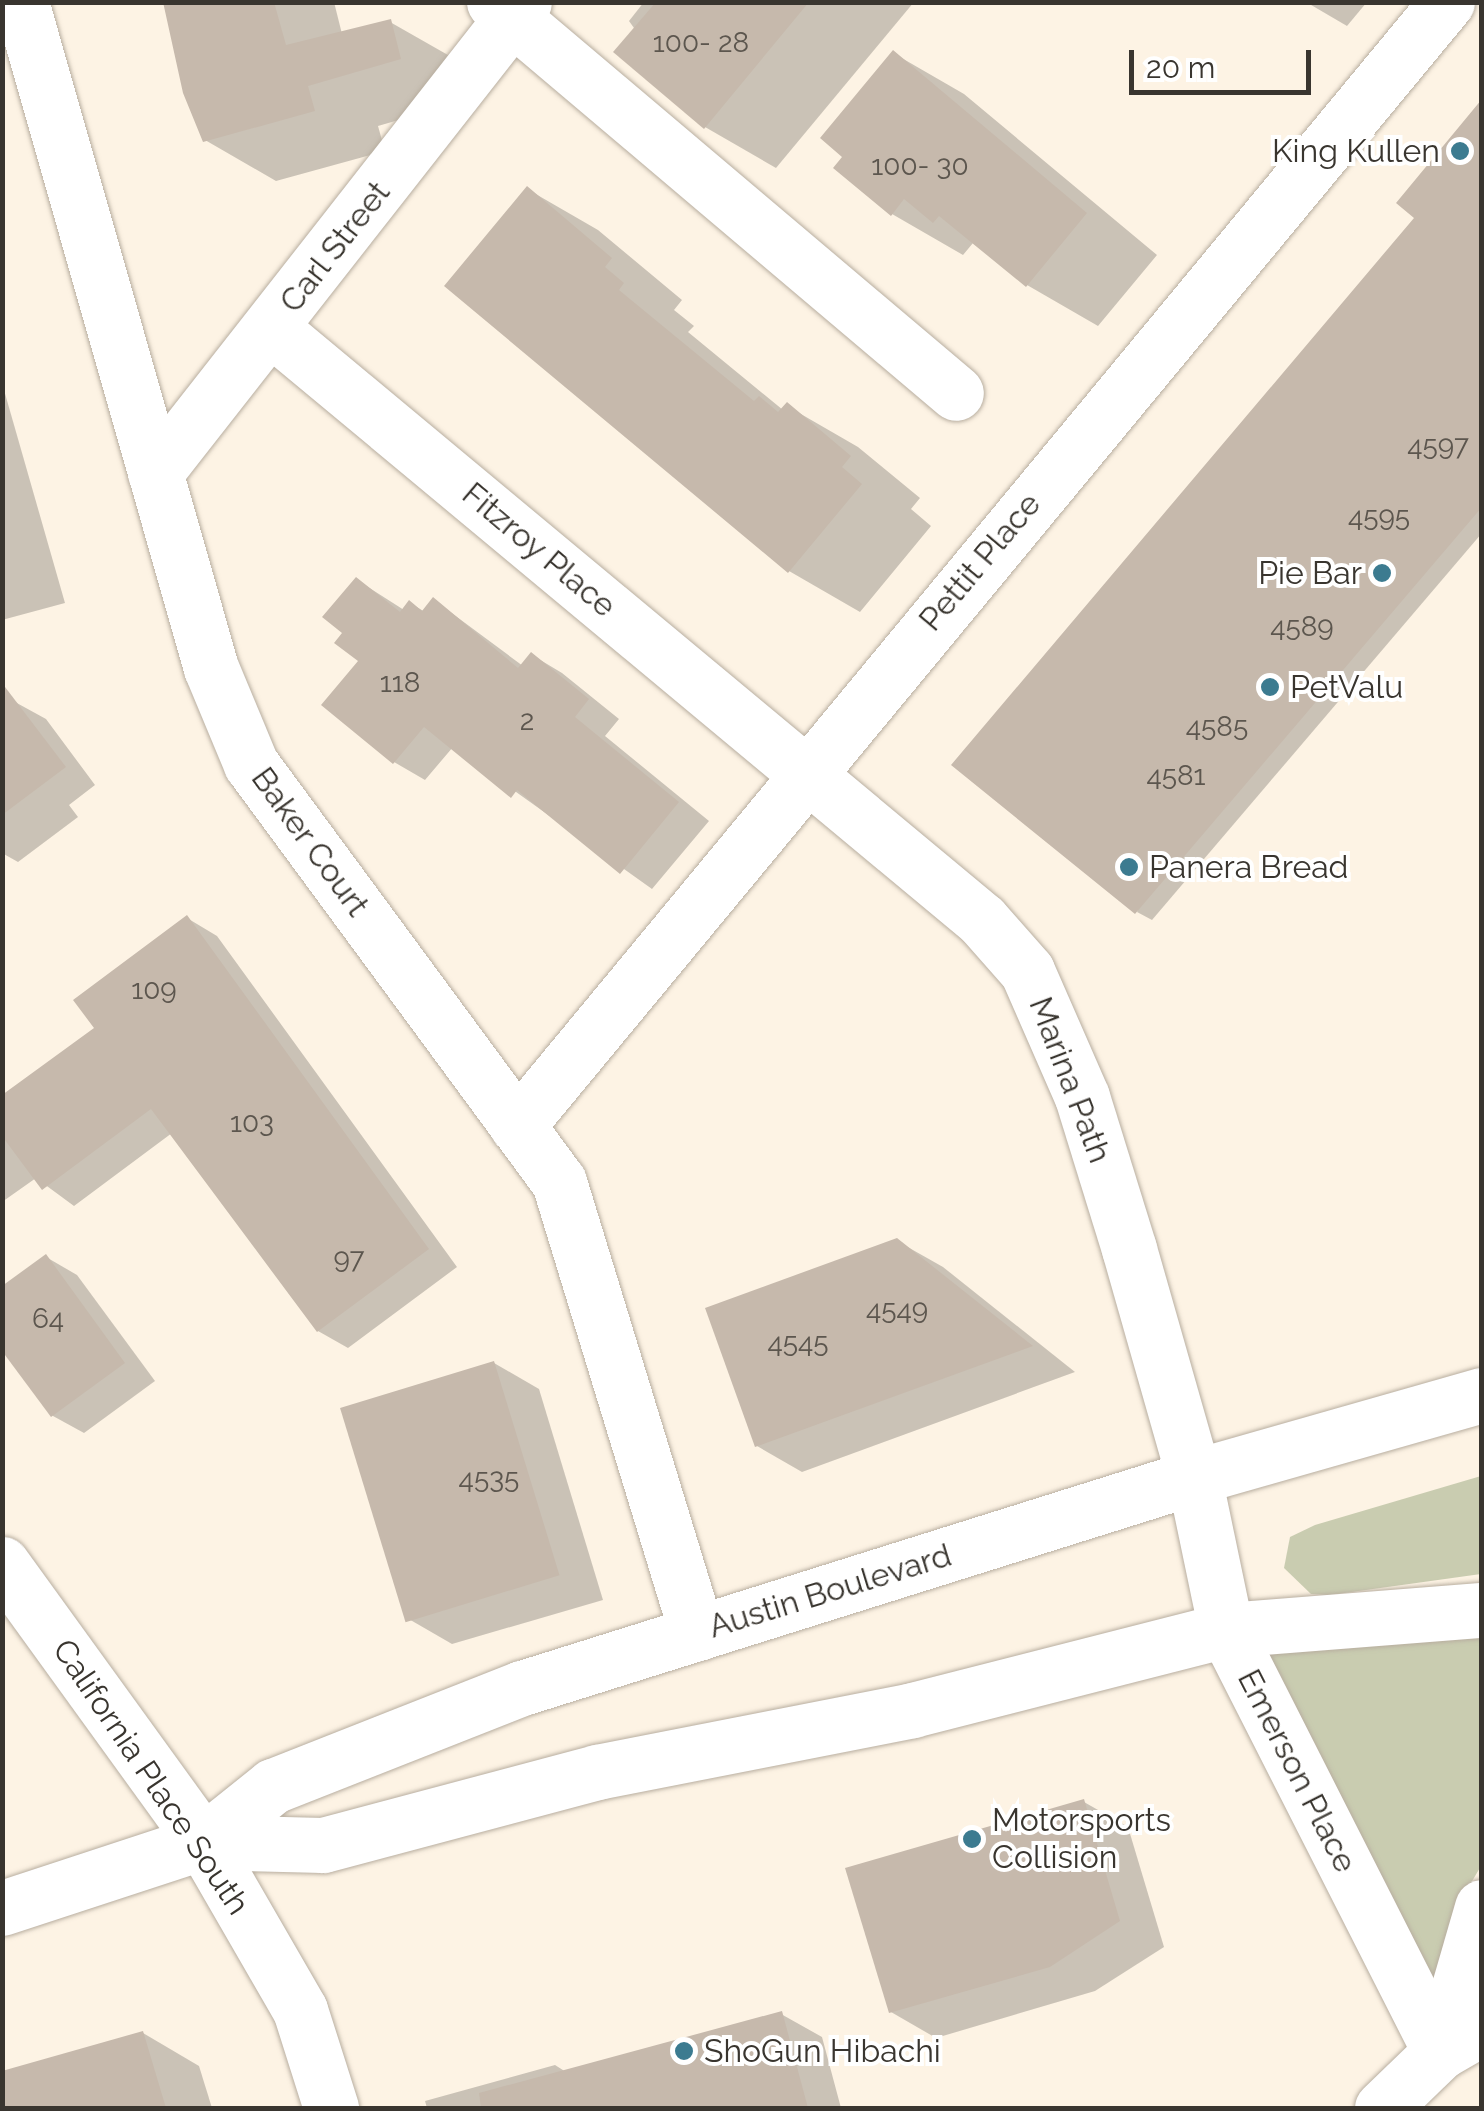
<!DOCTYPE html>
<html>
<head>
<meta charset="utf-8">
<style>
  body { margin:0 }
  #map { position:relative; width:1484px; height:2111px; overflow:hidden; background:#fdf3e4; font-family:Raleway,sans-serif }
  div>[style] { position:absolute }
  .green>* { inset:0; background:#c9ccb0 }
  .shadow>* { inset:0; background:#0003 }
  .building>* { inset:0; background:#c6b9ac; transform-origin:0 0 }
  .roads { filter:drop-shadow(0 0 2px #b8aea0) drop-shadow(0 0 2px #b8aea0) }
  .minor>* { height:55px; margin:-27.5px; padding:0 27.5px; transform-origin:27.5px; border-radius:27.5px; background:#fff }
  .secondary>* { height:55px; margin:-27.5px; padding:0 27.5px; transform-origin:27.5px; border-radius:27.5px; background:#fff }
  .primary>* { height:55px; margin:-27.5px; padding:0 27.5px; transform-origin:27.5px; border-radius:27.5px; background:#fff }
  .dots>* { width:28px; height:28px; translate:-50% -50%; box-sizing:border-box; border:5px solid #fff; border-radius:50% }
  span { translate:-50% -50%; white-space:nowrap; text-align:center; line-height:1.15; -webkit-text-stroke:8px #fff; paint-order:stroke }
  .number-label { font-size:28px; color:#5c564e }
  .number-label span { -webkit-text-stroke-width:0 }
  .poi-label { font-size:32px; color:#39352f }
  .right { translate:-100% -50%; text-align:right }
  .left { translate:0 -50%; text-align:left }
  .street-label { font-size:32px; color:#39352f }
  .frame { position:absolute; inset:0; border:5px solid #39352f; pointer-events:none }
  .scale { position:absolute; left:1129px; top:50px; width:182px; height:45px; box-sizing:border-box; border:5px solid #39352f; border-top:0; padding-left:12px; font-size:30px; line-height:35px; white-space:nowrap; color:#39352f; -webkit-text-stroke:8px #fff; paint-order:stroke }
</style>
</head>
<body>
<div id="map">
  <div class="green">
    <i style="clip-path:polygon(1481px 1476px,1481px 1574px,1330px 1595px,1311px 1594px,1284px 1568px,1290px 1537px,1315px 1525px)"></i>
    <i style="clip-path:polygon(1481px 1627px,1481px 1866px,1468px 1888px,1435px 2006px,1253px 1640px)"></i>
  </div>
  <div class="shadow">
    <i style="clip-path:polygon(166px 2px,334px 2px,342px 34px,390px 22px,462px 63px,471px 99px,378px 126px,385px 151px,276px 181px,205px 140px,186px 92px)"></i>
    <i style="clip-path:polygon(644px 2px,914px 2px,776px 168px,705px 127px,629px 21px)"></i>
    <i style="clip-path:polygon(1306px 2px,1367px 2px,1347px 26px)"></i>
    <i style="clip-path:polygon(893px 53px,964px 94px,1157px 255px,1098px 326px,1027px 285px,973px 243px,963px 255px,892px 214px,846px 157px)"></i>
    <i style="clip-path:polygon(1482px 103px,1482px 533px,1152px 920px,1137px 912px,1418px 217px)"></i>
    <i style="clip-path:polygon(527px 189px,598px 230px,682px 300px,674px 310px,694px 326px,688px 332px,783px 410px,787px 406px,858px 447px,920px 498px,911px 509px,931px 526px,860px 612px,789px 571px)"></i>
    <i style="clip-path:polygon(2px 383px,65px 603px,2px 620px)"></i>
    <i style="clip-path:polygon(357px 580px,404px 610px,410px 603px,425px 612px,434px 600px,523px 666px,532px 655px,562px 673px,619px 719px,605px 736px,709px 821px,652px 889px,453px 747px,425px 780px,394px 762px,362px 661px,345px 633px)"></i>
    <i style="clip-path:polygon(15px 702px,46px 719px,95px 785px,69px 805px,78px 817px,18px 862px,2px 853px,2px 711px)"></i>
    <i style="clip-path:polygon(187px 918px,217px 936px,457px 1267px,348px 1348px,318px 1331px,172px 1133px,74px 1206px,36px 1178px,2px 1202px,2px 1098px,98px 1029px)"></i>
    <i style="clip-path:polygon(897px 1241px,943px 1267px,1075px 1372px,802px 1472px,757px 1446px)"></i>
    <i style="clip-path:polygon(46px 1257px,77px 1275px,155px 1381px,84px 1433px,53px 1416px,2px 1347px)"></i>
    <i style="clip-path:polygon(494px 1363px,539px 1389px,603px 1600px,452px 1644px,407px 1618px)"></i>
    <i style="clip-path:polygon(1084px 1802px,1128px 1827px,1164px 1947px,1095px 1991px,936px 2038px,891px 2012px)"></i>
    <i style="clip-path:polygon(781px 2014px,822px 2037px,841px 2108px,427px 2108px,425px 2101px,555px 2065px,566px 2072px)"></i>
    <i style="clip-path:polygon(143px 2033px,199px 2066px,212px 2108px,7px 2108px,2px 2093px)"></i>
  </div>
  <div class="building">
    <i style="clip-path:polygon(163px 2px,274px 2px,286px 45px,391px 19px,401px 59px,308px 86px,315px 111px,203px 142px,183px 93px)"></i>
    <i style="clip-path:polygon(656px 2px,809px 2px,704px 129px,613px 52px)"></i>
    <i style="clip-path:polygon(893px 50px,1087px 213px,1026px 287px,939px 216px,933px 223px,904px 199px,891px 216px,833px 168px,842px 157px,820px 138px)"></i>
    <i style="clip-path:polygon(1482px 99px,1482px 507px,1135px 914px,951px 765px,1414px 218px,1396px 203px)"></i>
    <i style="clip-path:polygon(527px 186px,612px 258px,605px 267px,624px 283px,619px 290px,754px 401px,759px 396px,778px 412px,787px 402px,851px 456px,842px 467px,862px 484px,788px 573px,444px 286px)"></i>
    <i style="clip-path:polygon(356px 577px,400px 612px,409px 600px,422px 611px,433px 597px,518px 668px,531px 652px,589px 699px,575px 717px,679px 802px,620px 874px,517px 790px,511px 798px,424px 727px,393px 764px,321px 705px,358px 661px,334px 643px,342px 633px,322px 617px)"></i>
    <i style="clip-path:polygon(2px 683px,66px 767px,2px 815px)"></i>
    <i style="clip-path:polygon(187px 915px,429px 1249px,317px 1332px,151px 1109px,42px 1190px,2px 1136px,2px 1095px,94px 1028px,73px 1000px)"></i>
    <i style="clip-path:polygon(897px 1238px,1033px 1346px,755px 1447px,705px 1308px)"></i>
    <i style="clip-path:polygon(46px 1254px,125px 1363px,51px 1417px,2px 1351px,2px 1286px)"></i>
    <i style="left:494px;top:1361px;width:224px;height:161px;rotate:73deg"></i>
    <i style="clip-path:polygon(1084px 1799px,1120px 1921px,1050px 1967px,889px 2013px,845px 1868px)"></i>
    <i style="clip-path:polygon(782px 2011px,808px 2108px,481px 2108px,479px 2093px)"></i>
    <i style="clip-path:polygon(143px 2031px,166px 2108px,2px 2108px,2px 2071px)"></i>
  </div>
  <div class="roads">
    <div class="minor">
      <i style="left:21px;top:2px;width:693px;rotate:74.08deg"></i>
      <i style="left:211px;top:668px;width:104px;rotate:67.4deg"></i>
      <i style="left:251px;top:764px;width:519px;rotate:53.62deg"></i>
      <i style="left:559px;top:1182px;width:472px;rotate:73deg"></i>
      <i style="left:494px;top:2px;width:605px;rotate:40.24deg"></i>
      <i style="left:272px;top:329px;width:924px;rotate:39.77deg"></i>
      <i style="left:982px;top:920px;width:68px;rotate:48.6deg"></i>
      <i style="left:1027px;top:971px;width:137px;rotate:66.4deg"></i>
      <i style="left:1082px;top:1097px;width:159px;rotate:72.8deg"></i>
      <i style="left:1129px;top:1249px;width:237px;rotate:74.1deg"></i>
      <i style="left:1194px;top:1477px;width:156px;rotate:78.2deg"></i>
      <i style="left:1226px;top:1630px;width:473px;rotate:63.1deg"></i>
      <i style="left:155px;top:473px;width:598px;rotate:-51.92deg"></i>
      <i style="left:517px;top:1126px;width:1459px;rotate:-50.4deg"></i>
      <i style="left:2px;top:1564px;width:343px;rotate:54.1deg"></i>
      <i style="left:203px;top:1842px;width:194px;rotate:60deg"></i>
      <i style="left:300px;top:2010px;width:103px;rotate:72.4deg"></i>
    </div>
    <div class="secondary">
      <i style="left:1440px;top:2052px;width:151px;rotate:-73.8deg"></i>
      <i style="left:1382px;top:2108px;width:81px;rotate:-44deg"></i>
      <i style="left:1440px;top:2052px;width:34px;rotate:-30deg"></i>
    </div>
    <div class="primary">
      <i style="left:203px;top:1842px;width:90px;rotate:-38.7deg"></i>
      <i style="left:273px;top:1786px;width:268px;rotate:-21.5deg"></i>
      <i style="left:522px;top:1688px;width:704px;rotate:-17.43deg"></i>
      <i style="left:1194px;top:1477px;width:299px;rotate:-15.9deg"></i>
      <i style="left:2px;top:1908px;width:212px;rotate:-18.2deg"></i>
      <i style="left:203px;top:1842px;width:120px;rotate:1.4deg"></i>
      <i style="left:323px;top:1845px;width:284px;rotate:-14.9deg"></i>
      <i style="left:597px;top:1772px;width:321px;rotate:-11.1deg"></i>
      <i style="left:912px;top:1710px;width:324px;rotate:-14.3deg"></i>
      <i style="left:1226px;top:1630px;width:257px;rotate:-4.5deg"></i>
    </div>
  </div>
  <div class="dots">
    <i style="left:1460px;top:151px;background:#3c7b90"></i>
    <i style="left:1382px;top:573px;background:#3c7b90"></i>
    <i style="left:1270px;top:687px;background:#3c7b90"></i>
    <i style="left:1129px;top:867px;background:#3c7b90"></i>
    <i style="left:972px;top:1839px;background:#3c7b90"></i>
    <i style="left:684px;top:2051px;background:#3c7b90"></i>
  </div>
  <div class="number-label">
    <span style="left:701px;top:43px">100- 28</span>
    <span style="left:920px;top:166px">100- 30</span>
    <span style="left:1438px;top:446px">4597</span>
    <span style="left:1379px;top:517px">4595</span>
    <span style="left:1302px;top:627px">4589</span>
    <span style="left:400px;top:683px">118</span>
    <span style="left:527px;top:721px">2</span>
    <span style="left:1217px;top:727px">4585</span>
    <span style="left:1176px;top:776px">4581</span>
    <span style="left:154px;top:990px">109</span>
    <span style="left:252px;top:1123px">103</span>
    <span style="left:349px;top:1259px">97</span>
    <span style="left:897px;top:1310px">4549</span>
    <span style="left:48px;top:1319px">64</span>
    <span style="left:798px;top:1343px">4545</span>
    <span style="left:489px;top:1479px">4535</span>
  </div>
  <div class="poi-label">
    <span class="right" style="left:1440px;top:151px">King Kullen</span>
    <span class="right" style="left:1362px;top:573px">Pie Bar</span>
    <span class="left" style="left:1290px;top:687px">PetValu</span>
    <span class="left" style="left:1149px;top:867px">Panera Bread</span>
    <span class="left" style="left:992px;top:1839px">Motorsports<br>Collision</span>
    <span class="left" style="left:704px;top:2051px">ShoGun Hibachi</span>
  </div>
  <div class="street-label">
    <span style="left:335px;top:247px;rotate:-52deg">Carl Street</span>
    <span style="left:539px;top:550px;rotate:40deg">Fitzroy Place</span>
    <span style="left:980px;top:562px;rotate:-50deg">Pettit Place</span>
    <span style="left:310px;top:842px;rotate:54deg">Baker Court</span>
    <span style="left:1070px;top:1080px;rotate:69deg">Marina Path</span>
    <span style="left:830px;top:1591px;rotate:-17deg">Austin Boulevard</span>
    <span style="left:1297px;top:1771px;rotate:63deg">Emerson Place</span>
    <span style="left:151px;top:1777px;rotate:56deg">California Place South</span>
  </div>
  <div class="frame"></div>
  <div class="scale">20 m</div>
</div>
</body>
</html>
